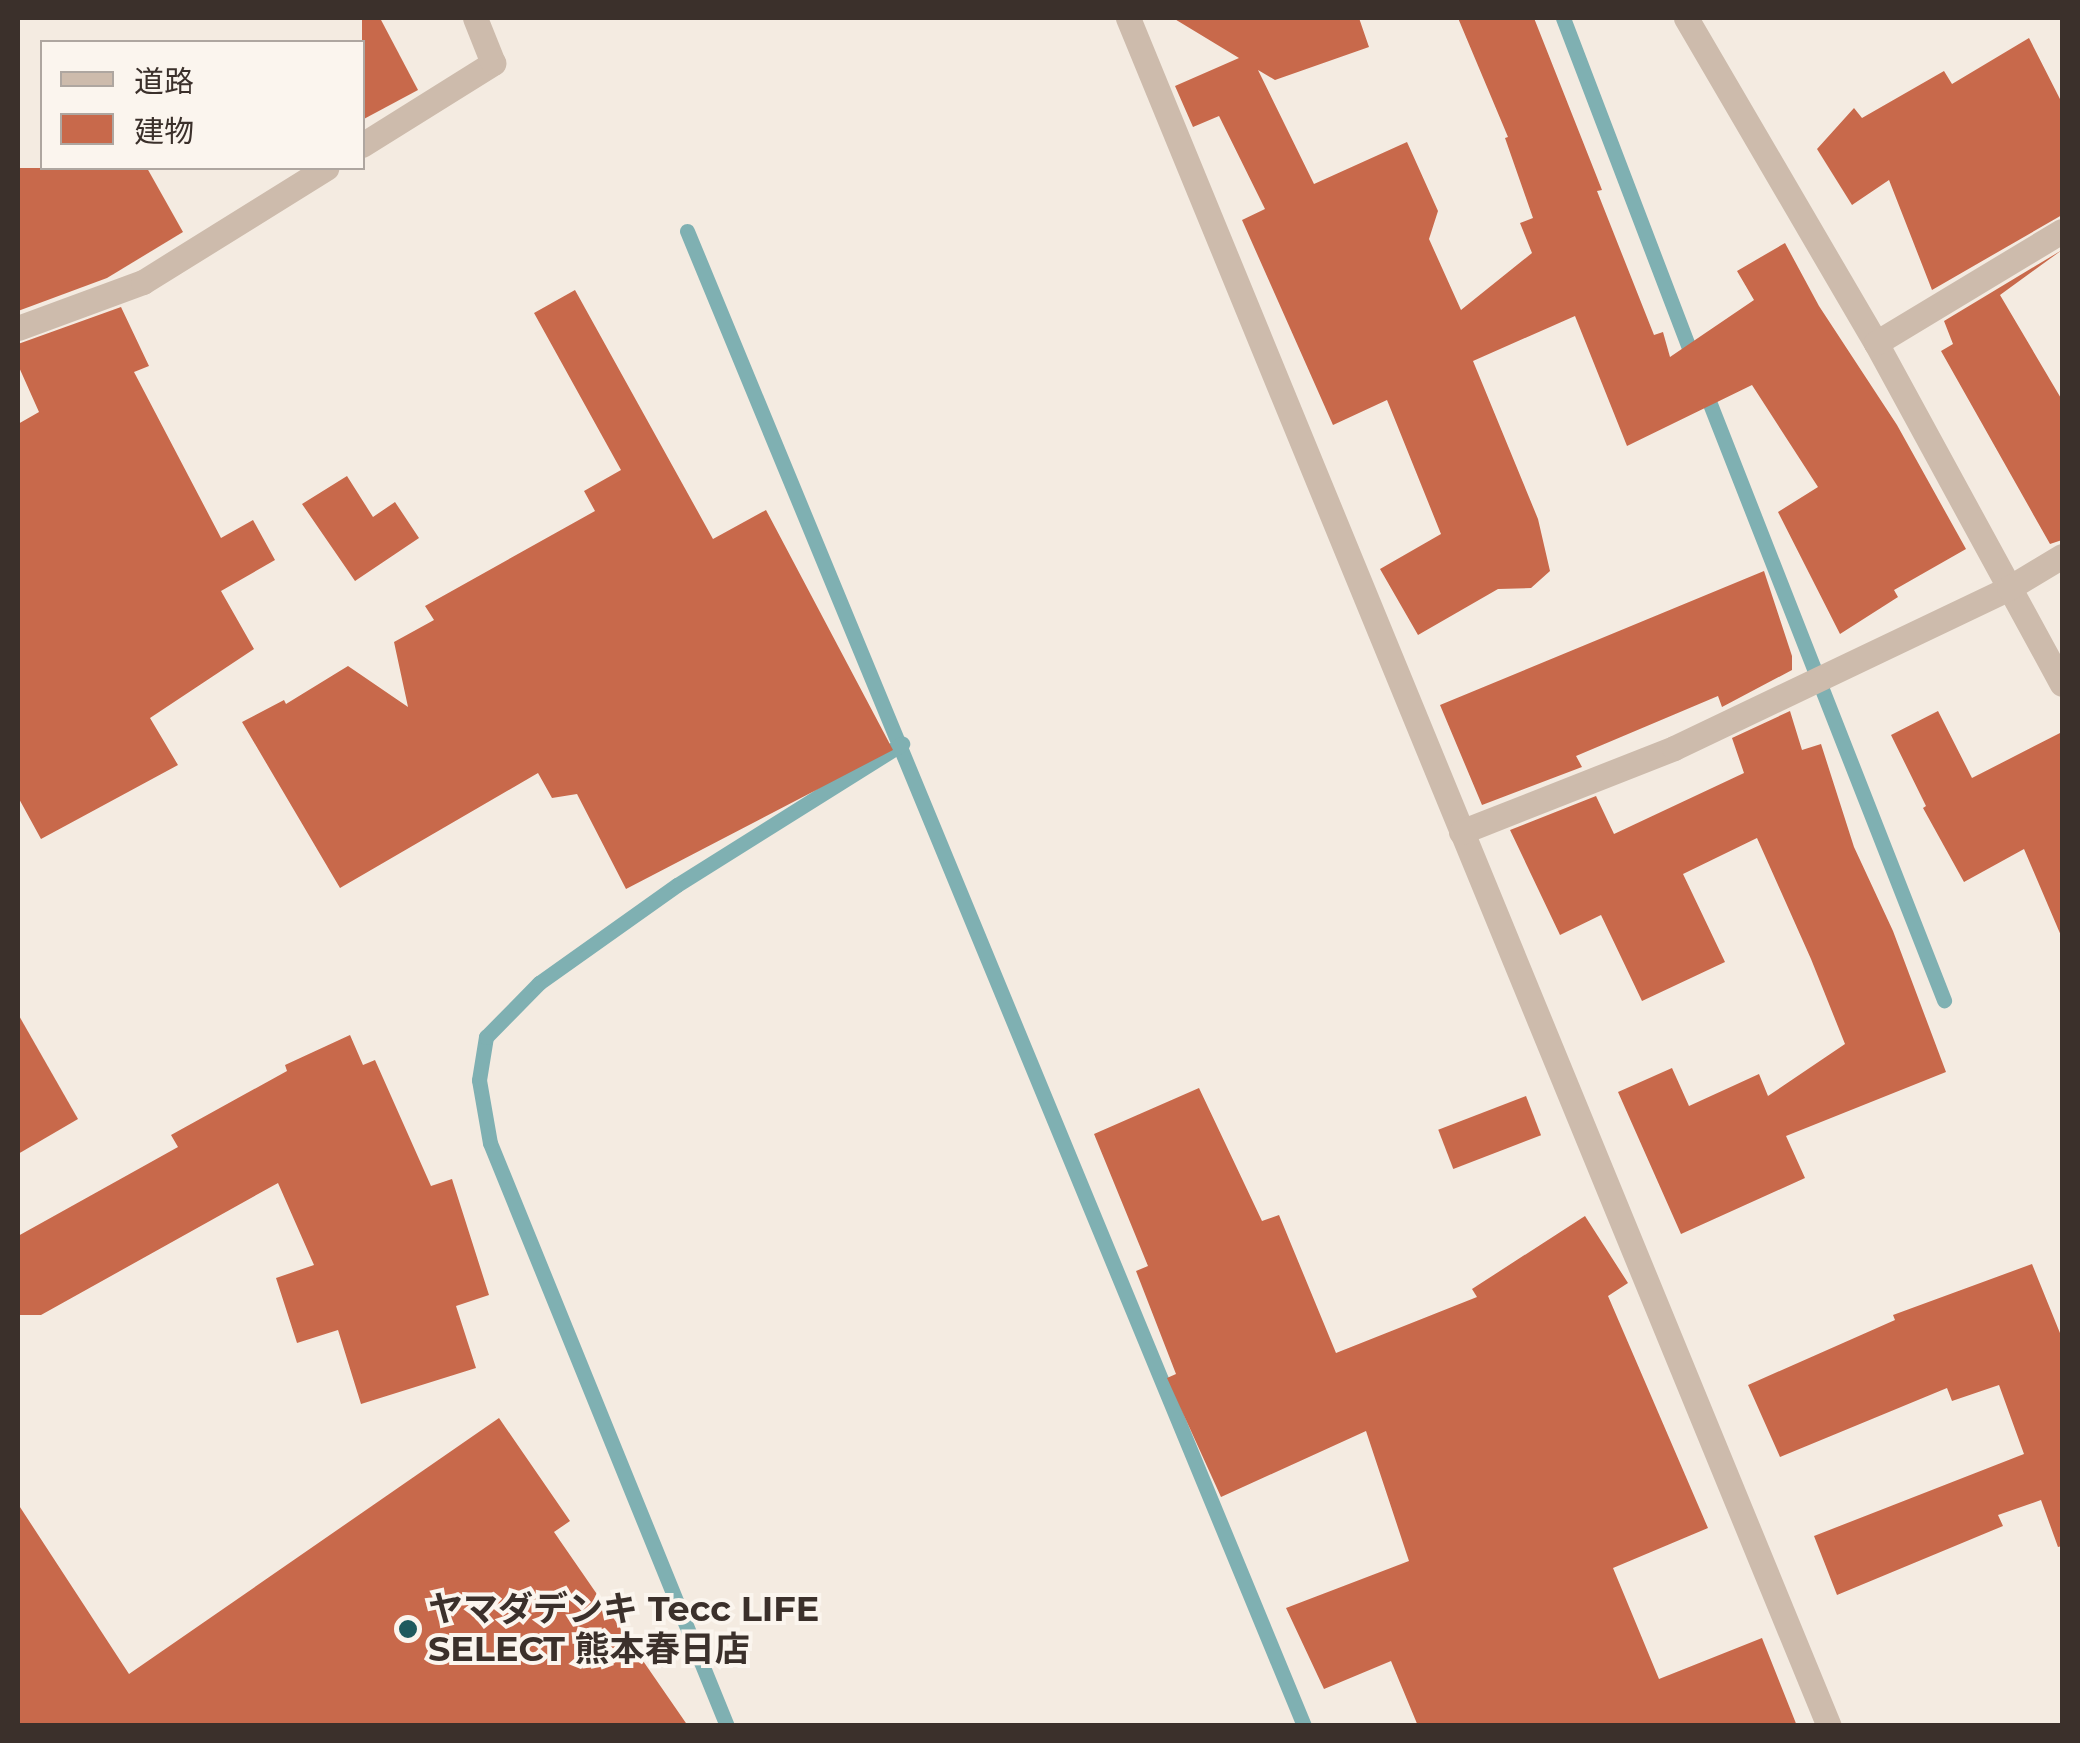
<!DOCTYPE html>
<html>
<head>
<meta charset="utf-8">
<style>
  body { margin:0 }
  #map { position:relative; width:2080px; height:1743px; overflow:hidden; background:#f4ebe1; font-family:Montserrat,"Noto Sans JP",sans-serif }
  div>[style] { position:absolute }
  .stream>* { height:15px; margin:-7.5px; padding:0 7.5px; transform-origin:7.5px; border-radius:7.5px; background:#7fb0b2 }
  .building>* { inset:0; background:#c8694b; transform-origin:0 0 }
  .minor>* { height:25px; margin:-12.5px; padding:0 12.5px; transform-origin:12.5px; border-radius:12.5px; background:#cdbbac }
  .dots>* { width:28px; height:28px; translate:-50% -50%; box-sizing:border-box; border:5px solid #fbf5ee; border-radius:50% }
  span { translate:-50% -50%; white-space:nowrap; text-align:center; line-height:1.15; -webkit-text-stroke:8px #fbf5ee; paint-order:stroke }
  .poi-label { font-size:35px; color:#3b302b; font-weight:700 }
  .left { translate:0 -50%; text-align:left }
  .frame { position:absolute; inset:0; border:20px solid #3b302b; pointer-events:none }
  .legend { position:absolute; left:40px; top:40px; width:325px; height:130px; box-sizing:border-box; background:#fbf5ee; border:2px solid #aea6a0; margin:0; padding:12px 18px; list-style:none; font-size:30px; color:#3b302b }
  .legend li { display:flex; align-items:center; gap:20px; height:50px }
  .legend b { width:50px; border:2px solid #aea6a0 }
</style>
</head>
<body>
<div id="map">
  <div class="stream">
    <i style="left:1563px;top:18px;width:370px;rotate:69.1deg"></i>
    <i style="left:687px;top:231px;width:1617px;rotate:67.57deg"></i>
    <i style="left:1703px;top:386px;width:660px;rotate:68.57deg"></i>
    <i style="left:727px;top:1726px;width:629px;rotate:-112.12deg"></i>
    <i style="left:490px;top:1143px;width:64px;rotate:-99.9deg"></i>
    <i style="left:479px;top:1080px;width:44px;rotate:-80.8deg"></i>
    <i style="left:486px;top:1037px;width:76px;rotate:-45.5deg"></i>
    <i style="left:539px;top:983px;width:169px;rotate:-35.4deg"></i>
    <i style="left:677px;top:885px;width:266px;rotate:-32.1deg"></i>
  </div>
  <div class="building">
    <i style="clip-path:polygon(362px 18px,380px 18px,418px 90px,362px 120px)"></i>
    <i style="clip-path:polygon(1173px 18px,1359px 18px,1369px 47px,1275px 80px,1258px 70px,1314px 184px,1407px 142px,1438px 211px,1429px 239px,1461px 310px,1532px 253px,1520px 223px,1533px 218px,1505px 138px,1508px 137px,1458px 18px,1534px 18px,1602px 190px,1597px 191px,1654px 335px,1663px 332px,1670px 357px,1754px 300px,1737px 271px,1785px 243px,1819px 306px,1897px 425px,1966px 549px,1894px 590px,1898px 597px,1840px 634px,1778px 512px,1818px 487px,1752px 385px,1627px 446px,1575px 316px,1473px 361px,1538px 519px,1550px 571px,1531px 588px,1498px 589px,1418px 635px,1380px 569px,1441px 534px,1387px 400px,1333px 425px,1242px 220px,1265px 209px,1219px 116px,1193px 127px,1175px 86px,1239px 58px)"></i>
    <i style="clip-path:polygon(2029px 38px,2062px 103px,2062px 215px,1932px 290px,1889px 180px,1852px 205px,1817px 149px,1854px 108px,1862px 118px,1944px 71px,1952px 84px)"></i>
    <i style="clip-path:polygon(18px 168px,147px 168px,183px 232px,107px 278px,18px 311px)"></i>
    <i style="clip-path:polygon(2062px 250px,2000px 295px,2062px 400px,2062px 540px,2050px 544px,1941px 351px,1953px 344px,1944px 321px)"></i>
    <i style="clip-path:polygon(575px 290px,713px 539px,766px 510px,893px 750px,626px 889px,577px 794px,552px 798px,538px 773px,340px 888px,242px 722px,284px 700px,286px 704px,348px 666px,408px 707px,394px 642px,434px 620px,425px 606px,595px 511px,584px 491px,621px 470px,534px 313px)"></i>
    <i style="clip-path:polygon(121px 307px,149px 366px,134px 372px,221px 538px,253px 520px,275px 560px,221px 591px,254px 649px,150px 718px,178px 765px,41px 839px,18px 797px,18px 424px,39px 412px,18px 365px,18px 344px)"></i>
    <i style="clip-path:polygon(347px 476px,373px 517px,395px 502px,419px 538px,355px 581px,302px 504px)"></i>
    <i style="clip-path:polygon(1764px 571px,1792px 656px,1792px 670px,1722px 707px,1718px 696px,1576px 756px,1582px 767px,1482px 805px,1440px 705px)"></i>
    <i style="clip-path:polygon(1790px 711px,1802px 750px,1821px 744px,1854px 847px,1893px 931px,1946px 1072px,1786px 1136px,1805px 1178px,1681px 1234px,1618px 1092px,1672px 1068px,1689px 1106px,1759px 1074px,1768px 1096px,1845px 1044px,1811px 959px,1757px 838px,1683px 874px,1725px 962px,1642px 1001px,1601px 915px,1560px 935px,1510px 830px,1596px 796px,1614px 834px,1744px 773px,1732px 738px)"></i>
    <i style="clip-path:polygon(1938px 711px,1972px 778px,2062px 732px,2062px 938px,2024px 849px,1964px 882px,1923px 808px,1926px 806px,1891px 735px)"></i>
    <i style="clip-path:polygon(18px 1014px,78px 1119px,18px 1154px)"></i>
    <i style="clip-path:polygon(350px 1035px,363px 1065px,375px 1060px,431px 1186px,452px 1179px,489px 1295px,456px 1306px,476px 1368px,361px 1404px,338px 1330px,297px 1343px,276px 1278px,314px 1265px,278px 1183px,41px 1315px,18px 1315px,18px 1236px,178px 1147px,171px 1135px,287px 1071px,285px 1065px)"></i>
    <i style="clip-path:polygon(1199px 1088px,1262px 1221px,1279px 1215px,1336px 1353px,1477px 1297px,1472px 1289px,1585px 1216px,1628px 1283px,1608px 1296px,1708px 1528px,1613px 1568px,1659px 1679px,1762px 1638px,1797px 1726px,1418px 1726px,1391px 1661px,1324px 1689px,1286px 1608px,1409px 1561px,1366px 1431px,1221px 1497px,1167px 1378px,1176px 1374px,1136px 1271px,1148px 1266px,1094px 1134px)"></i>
    <i style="left:1526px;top:1096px;width:42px;height:94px;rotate:69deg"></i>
    <i style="clip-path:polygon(2032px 1264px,2062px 1338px,2062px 1546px,2058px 1547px,2041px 1500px,1998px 1515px,2003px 1526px,1837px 1595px,1814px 1536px,2024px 1454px,1999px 1385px,1952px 1401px,1947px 1388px,1780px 1457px,1748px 1385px,1895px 1320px,1893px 1315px)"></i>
    <i style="clip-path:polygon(499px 1418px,570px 1521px,554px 1532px,688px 1726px,18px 1726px,18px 1504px,129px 1674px)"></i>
  </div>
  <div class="minor">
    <i style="left:1128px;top:18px;width:1846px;rotate:67.69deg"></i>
    <i style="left:1686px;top:18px;width:376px;rotate:59.7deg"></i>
    <i style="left:1876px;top:343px;width:388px;rotate:61.4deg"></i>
    <i style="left:362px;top:145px;width:155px;rotate:-32deg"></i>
    <i style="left:493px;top:63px;width:48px;rotate:-111.8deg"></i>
    <i style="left:18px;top:328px;width:133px;rotate:-20.2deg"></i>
    <i style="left:143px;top:282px;width:216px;rotate:-31.9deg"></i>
    <i style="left:1876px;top:343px;width:217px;rotate:-31.1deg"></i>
    <i style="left:1461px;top:832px;width:229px;rotate:-21.5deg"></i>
    <i style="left:1674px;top:748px;width:371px;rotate:-25.5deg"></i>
    <i style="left:2009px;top:588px;width:62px;rotate:-31.1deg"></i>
  </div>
  <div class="dots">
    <i style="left:408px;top:1629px;background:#1f5a5e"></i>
  </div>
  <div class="poi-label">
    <span class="left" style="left:428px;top:1629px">ヤマダデンキ Tecc LIFE<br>SELECT 熊本春日店</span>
  </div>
  <div class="frame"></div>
  <ul class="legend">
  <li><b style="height:12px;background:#cdbbac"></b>道路</li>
  <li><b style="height:28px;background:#c8694b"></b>建物</li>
  </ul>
</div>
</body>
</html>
